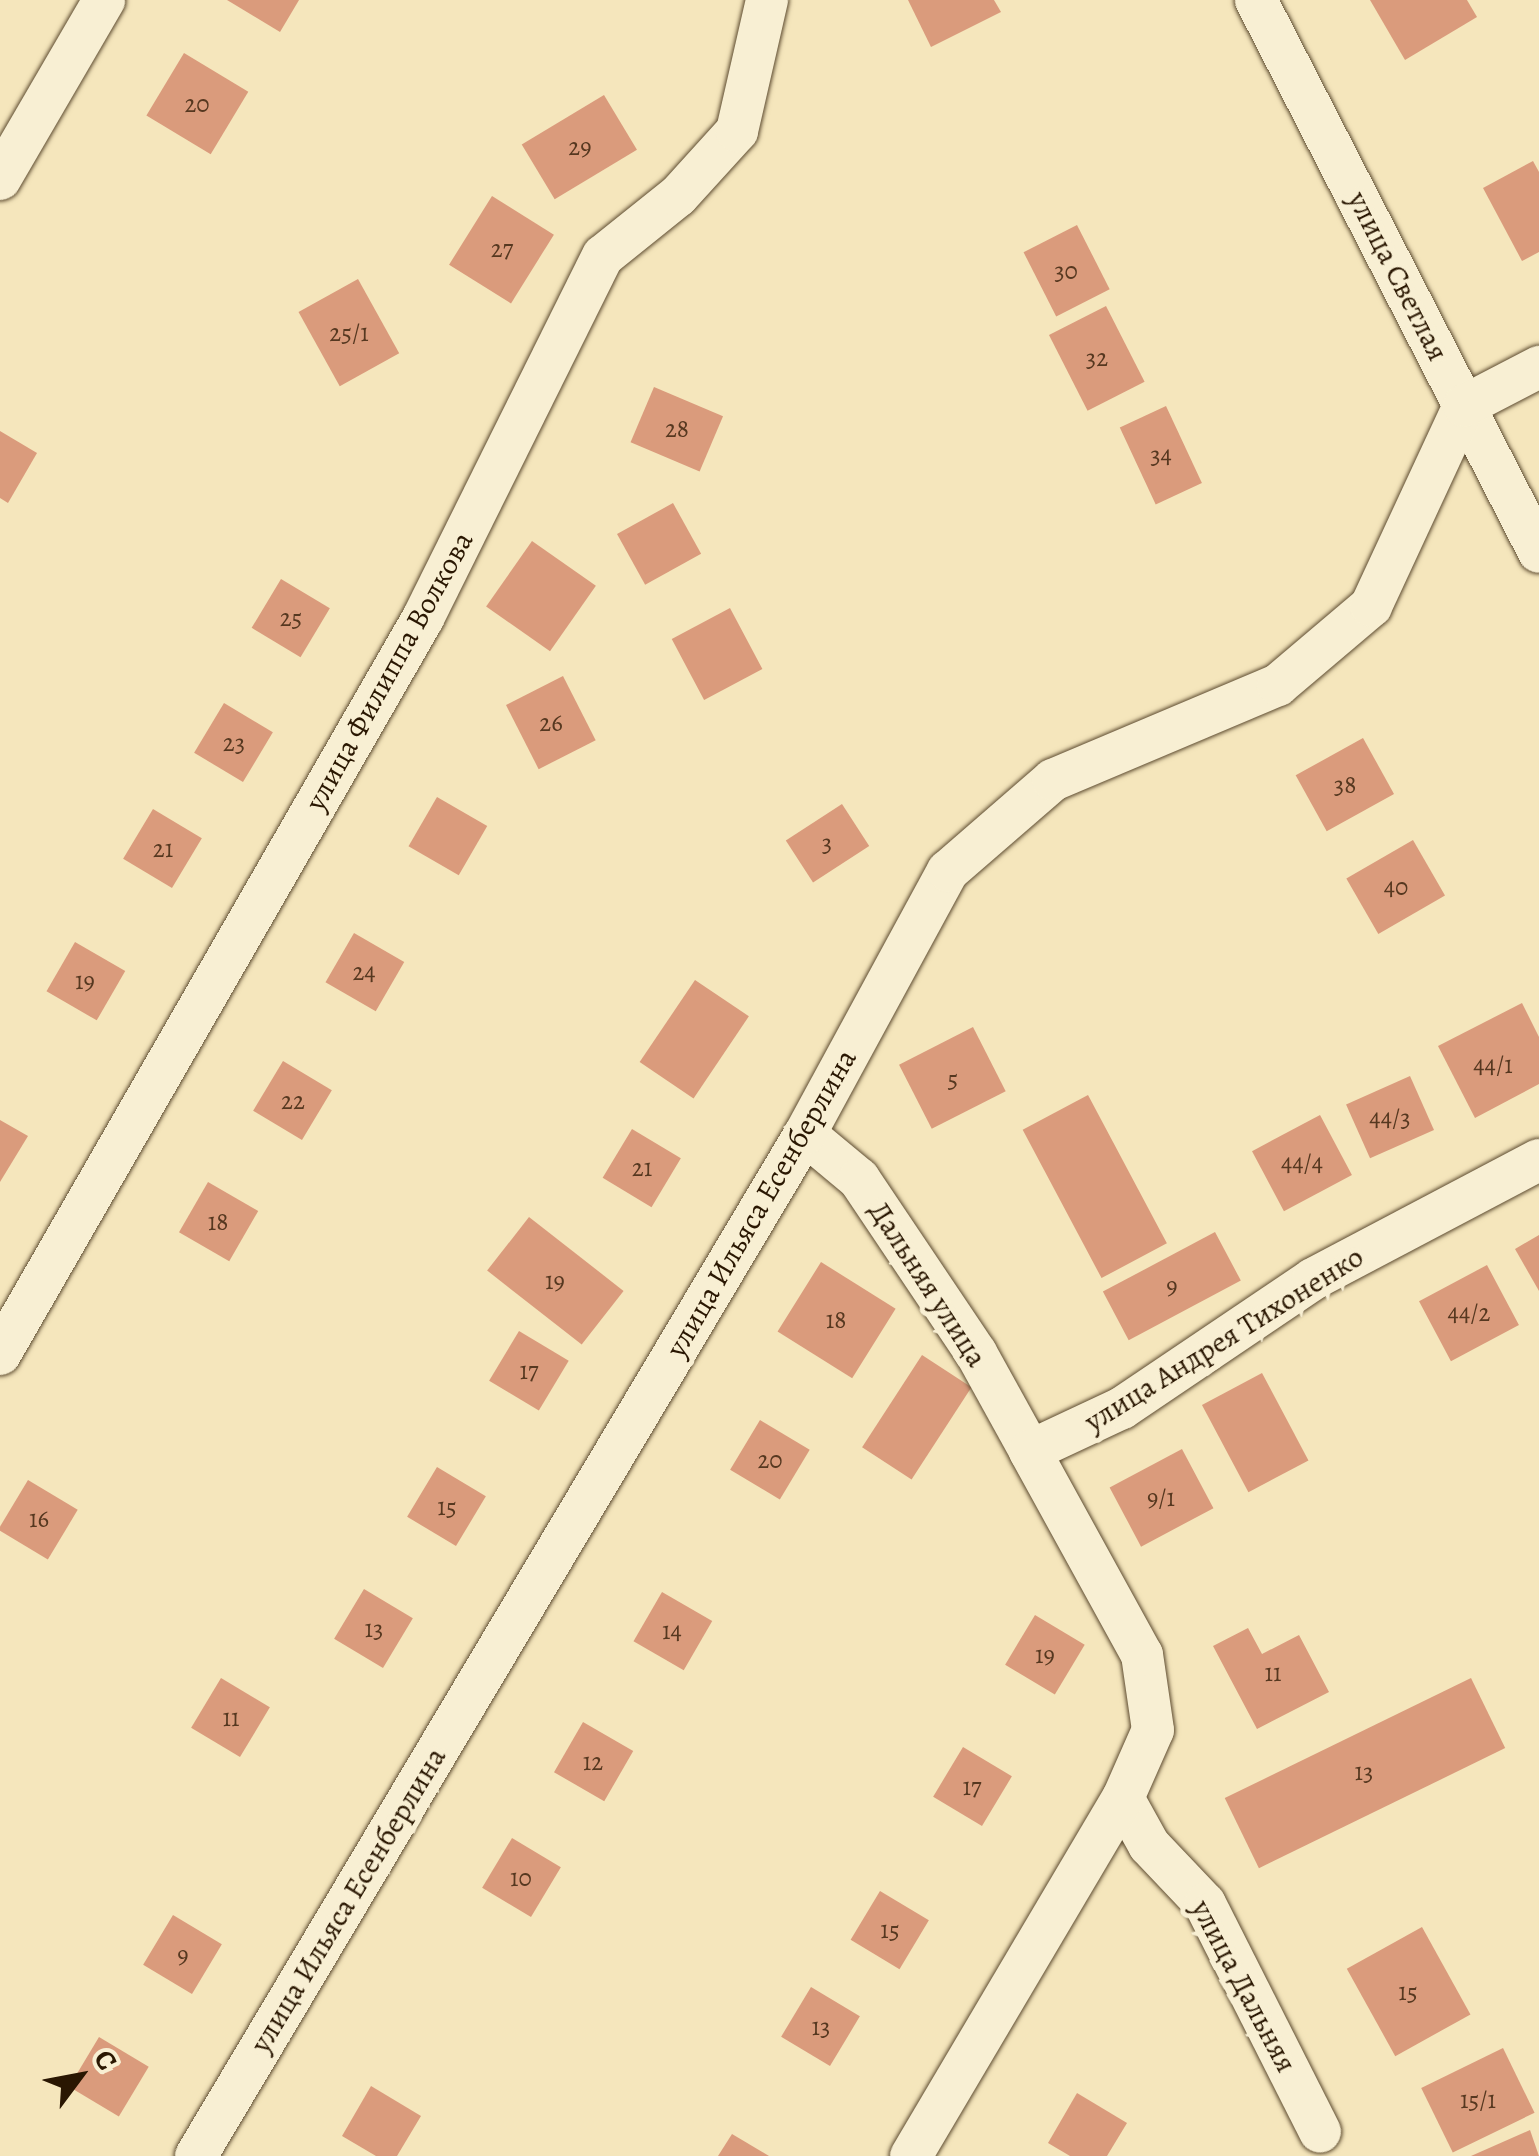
<!DOCTYPE html>
<html>
<head>
<meta charset="utf-8">
<style>
  body { margin:0 }
  #map { position:relative; width:1539px; height:2156px; overflow:hidden; background:#f5e6bc; font-family:Alegreya,serif }
  div>[style] { position:absolute }
  .building>* { inset:0; background:#da9b7c; transform-origin:0 0 }
  .roads { filter:drop-shadow(0 0 2px #5d4b30) drop-shadow(0 0 2px #5d4b30) }
  .minor>* { height:42px; margin:-21px; padding:0 21px; transform-origin:21px; border-radius:21px; background:#f8efd3 }
  span { translate:-50% -50%; white-space:nowrap; text-align:center; line-height:1.15; -webkit-text-stroke:10px #f8efd3; paint-order:stroke }
  .number-label { font-size:25px; color:#563820 }
  .number-label span { -webkit-text-stroke-width:0 }
  .street-label { font-size:30px; color:#2a1702 }
  .north { position:absolute; left:30px; top:2026px; width:100px; height:100px; -webkit-text-stroke:8px #f8efd3; paint-order:stroke; rotate:58deg; font-size:28px; font-weight:700; line-height:40px; text-align:center; color:#2a1702 }
  .north::after { content:''; display:block; margin:auto; width:35px; height:45px; background:#2a1702; clip-path:polygon(50% 0,100% 100%,50% 72%,0 100%) }
</style>
</head>
<body>
<div id="map">
  <div class="building">
    <i style="clip-path:polygon(227px 0,299px 0,280px 32px)"></i>
    <i style="clip-path:polygon(908px 0,994px 0,1001px 12px,931px 47px)"></i>
    <i style="clip-path:polygon(1370px 0,1467px 0,1477px 17px,1405px 60px)"></i>
    <i style="left:184px;top:53px;width:75px;height:73px;rotate:31deg"></i>
    <i style="left:604px;top:95px;width:64px;height:96px;rotate:59deg"></i>
    <i style="clip-path:polygon(1533px 161px,1539px 172px,1539px 252px,1522px 261px,1483px 188px)"></i>
    <i style="left:492px;top:196px;width:73px;height:81px;rotate:32deg"></i>
    <i style="left:1077px;top:225px;width:72px;height:60px;rotate:63deg"></i>
    <i style="left:358px;top:279px;width:85px;height:68px;rotate:61deg"></i>
    <i style="left:1106px;top:306px;width:85px;height:64px;rotate:63deg"></i>
    <i style="left:654px;top:387px;width:75px;height:60px;rotate:23deg"></i>
    <i style="left:1166px;top:406px;width:85px;height:51px;rotate:65deg"></i>
    <i style="clip-path:polygon(0 431px,37px 453px,8px 503px,0 498px)"></i>
    <i style="left:673px;top:503px;width:58px;height:64px;rotate:61deg"></i>
    <i style="left:532px;top:541px;width:78px;height:80px;rotate:35deg"></i>
    <i style="left:281px;top:579px;width:57px;height:57px;rotate:31deg"></i>
    <i style="left:730px;top:608px;width:69px;height:66px;rotate:62deg"></i>
    <i style="left:563px;top:676px;width:72px;height:64px;rotate:63deg"></i>
    <i style="left:224px;top:703px;width:57px;height:58px;rotate:31deg"></i>
    <i style="left:1363px;top:738px;width:64px;height:77px;rotate:61deg"></i>
    <i style="left:437px;top:797px;width:58px;height:57px;rotate:30deg"></i>
    <i style="left:842px;top:804px;width:50px;height:67px;rotate:57deg"></i>
    <i style="left:153px;top:809px;width:57px;height:58px;rotate:31deg"></i>
    <i style="left:1413px;top:840px;width:64px;height:77px;rotate:60deg"></i>
    <i style="left:354px;top:933px;width:58px;height:57px;rotate:30deg"></i>
    <i style="left:75px;top:942px;width:58px;height:57px;rotate:30deg"></i>
    <i style="left:695px;top:980px;width:65px;height:99px;rotate:34deg"></i>
    <i style="clip-path:polygon(1522px 1003px,1539px 1037px,1539px 1084px,1475px 1118px,1438px 1046px)"></i>
    <i style="left:973px;top:1027px;width:72px;height:83px;rotate:63deg"></i>
    <i style="left:283px;top:1061px;width:57px;height:58px;rotate:31deg"></i>
    <i style="left:1410px;top:1076px;width:59px;height:70px;rotate:66deg"></i>
    <i style="left:1088px;top:1095px;width:168px;height:74px;rotate:62deg"></i>
    <i style="left:1320px;top:1115px;width:68px;height:77px;rotate:62deg"></i>
    <i style="clip-path:polygon(0 1120px,28px 1136px,0 1182px)"></i>
    <i style="left:632px;top:1129px;width:57px;height:57px;rotate:31deg"></i>
    <i style="left:208px;top:1182px;width:58px;height:58px;rotate:30deg"></i>
    <i style="left:529px;top:1217px;width:120px;height:68px;rotate:38deg"></i>
    <i style="left:1215px;top:1232px;width:55px;height:127px;rotate:62deg"></i>
    <i style="clip-path:polygon(1539px 1235px,1539px 1291px,1515px 1249px)"></i>
    <i style="left:821px;top:1262px;width:88px;height:82px;rotate:32deg"></i>
    <i style="left:1487px;top:1265px;width:68px;height:77px;rotate:62deg"></i>
    <i style="left:519px;top:1331px;width:58px;height:58px;rotate:31deg"></i>
    <i style="left:922px;top:1355px;width:59px;height:110px;rotate:33deg"></i>
    <i style="left:1262px;top:1373px;width:99px;height:68px;rotate:62deg"></i>
    <i style="left:760px;top:1420px;width:58px;height:58px;rotate:31deg"></i>
    <i style="left:1182px;top:1449px;width:67px;height:82px;rotate:62deg"></i>
    <i style="left:437px;top:1467px;width:57px;height:58px;rotate:31deg"></i>
    <i style="left:28px;top:1480px;width:58px;height:58px;rotate:31deg"></i>
    <i style="left:364px;top:1589px;width:57px;height:58px;rotate:31deg"></i>
    <i style="left:662px;top:1592px;width:58px;height:57px;rotate:30deg"></i>
    <i style="left:1035px;top:1615px;width:58px;height:58px;rotate:31deg"></i>
    <i style="clip-path:polygon(1248px 1628px,1262px 1654px,1299px 1635px,1329px 1692px,1257px 1729px,1213px 1646px)"></i>
    <i style="left:221px;top:1678px;width:57px;height:58px;rotate:31deg"></i>
    <i style="left:1471px;top:1678px;width:78px;height:274px;rotate:64deg"></i>
    <i style="left:583px;top:1722px;width:58px;height:58px;rotate:30deg"></i>
    <i style="left:963px;top:1747px;width:57px;height:58px;rotate:31deg"></i>
    <i style="left:512px;top:1838px;width:57px;height:58px;rotate:31deg"></i>
    <i style="left:880px;top:1891px;width:57px;height:57px;rotate:31deg"></i>
    <i style="left:173px;top:1915px;width:57px;height:58px;rotate:31deg"></i>
    <i style="left:1422px;top:1927px;width:100px;height:86px;rotate:61deg"></i>
    <i style="left:811px;top:1987px;width:57px;height:58px;rotate:31deg"></i>
    <i style="left:99px;top:2037px;width:58px;height:58px;rotate:31deg"></i>
    <i style="left:1503px;top:2048px;width:72px;height:91px;rotate:64deg"></i>
    <i style="clip-path:polygon(371px 2086px,421px 2116px,397px 2156px,376px 2156px,342px 2136px)"></i>
    <i style="clip-path:polygon(1077px 2093px,1127px 2123px,1107px 2156px,1070px 2156px,1048px 2143px)"></i>
    <i style="clip-path:polygon(1530px 2130px,1539px 2156px,1471px 2156px)"></i>
    <i style="clip-path:polygon(732px 2134px,769px 2156px,718px 2156px)"></i>
  </div>
  <div class="roads">
    <div class="minor">
      <i style="left:1256px;top:0;width:620px;rotate:62.86deg"></i>
      <i style="left:0;top:179px;width:207px;rotate:-59.8deg"></i>
      <i style="left:805px;top:1134px;width:70px;rotate:39.8deg"></i>
      <i style="left:859px;top:1179px;width:210px;rotate:56.1deg"></i>
      <i style="left:976px;top:1353px;width:112px;rotate:61.1deg"></i>
      <i style="left:0;top:1354px;width:849px;rotate:-60.11deg"></i>
      <i style="left:423px;top:618px;width:404px;rotate:-63.6deg"></i>
      <i style="left:603px;top:256px;width:96px;rotate:-38.7deg"></i>
      <i style="left:678px;top:196px;width:88px;rotate:-47.8deg"></i>
      <i style="left:737px;top:131px;width:134px;rotate:-77.1deg"></i>
      <i style="left:1123px;top:1798px;width:54px;rotate:61deg"></i>
      <i style="left:1149px;top:1845px;width:81px;rotate:46.5deg"></i>
      <i style="left:1205px;top:1904px;width:255px;rotate:63.2deg"></i>
      <i style="left:196px;top:2156px;width:1190px;rotate:-59.21deg"></i>
      <i style="left:805px;top:1134px;width:299px;rotate:-61.5deg"></i>
      <i style="left:948px;top:871px;width:139px;rotate:-40.9deg"></i>
      <i style="left:1053px;top:780px;width:244px;rotate:-22.9deg"></i>
      <i style="left:1278px;top:685px;width:122px;rotate:-40.3deg"></i>
      <i style="left:1371px;top:606px;width:221px;rotate:-65.1deg"></i>
      <i style="left:1464px;top:406px;width:85px;rotate:-27.5deg"></i>
      <i style="left:911px;top:2156px;width:416px;rotate:-59.4deg"></i>
      <i style="left:1123px;top:1798px;width:74px;rotate:-66.2deg"></i>
      <i style="left:1153px;top:1730px;width:76px;rotate:-98.3deg"></i>
      <i style="left:1142px;top:1655px;width:233px;rotate:-118.8deg"></i>
      <i style="left:1030px;top:1451px;width:102px;rotate:-25.1deg"></i>
      <i style="left:1122px;top:1408px;width:230px;rotate:-34deg"></i>
      <i style="left:1313px;top:1279px;width:255px;rotate:-27.8deg"></i>
    </div>
  </div>
  <div class="number-label">
    <span style="left:197px;top:104px">20</span>
    <span style="left:580px;top:147px">29</span>
    <span style="left:502px;top:249px">27</span>
    <span style="left:1066px;top:271px">30</span>
    <span style="left:349px;top:333px">25/1</span>
    <span style="left:1097px;top:358px">32</span>
    <span style="left:677px;top:429px">28</span>
    <span style="left:1161px;top:455px">34</span>
    <span style="left:291px;top:618px">25</span>
    <span style="left:551px;top:723px">26</span>
    <span style="left:234px;top:743px">23</span>
    <span style="left:1345px;top:785px">38</span>
    <span style="left:827px;top:843px">3</span>
    <span style="left:163px;top:849px">21</span>
    <span style="left:1396px;top:887px">40</span>
    <span style="left:364px;top:972px">24</span>
    <span style="left:85px;top:981px">19</span>
    <span style="left:1493px;top:1065px">44/1</span>
    <span style="left:953px;top:1079px">5</span>
    <span style="left:293px;top:1101px">22</span>
    <span style="left:1390px;top:1118px">44/3</span>
    <span style="left:1302px;top:1163px">44/4</span>
    <span style="left:642px;top:1168px">21</span>
    <span style="left:218px;top:1222px">18</span>
    <span style="left:555px;top:1281px">19</span>
    <span style="left:1172px;top:1286px">9</span>
    <span style="left:1469px;top:1313px">44/2</span>
    <span style="left:836px;top:1320px">18</span>
    <span style="left:529px;top:1371px">17</span>
    <span style="left:770px;top:1460px">20</span>
    <span style="left:1161px;top:1498px">9/1</span>
    <span style="left:447px;top:1507px">15</span>
    <span style="left:39px;top:1519px">16</span>
    <span style="left:374px;top:1629px">13</span>
    <span style="left:672px;top:1631px">14</span>
    <span style="left:1045px;top:1655px">19</span>
    <span style="left:1273px;top:1673px">11</span>
    <span style="left:231px;top:1718px">11</span>
    <span style="left:593px;top:1762px">12</span>
    <span style="left:1364px;top:1772px">13</span>
    <span style="left:972px;top:1787px">17</span>
    <span style="left:521px;top:1878px">10</span>
    <span style="left:890px;top:1930px">15</span>
    <span style="left:183px;top:1955px">9</span>
    <span style="left:1408px;top:1992px">15</span>
    <span style="left:821px;top:2027px">13</span>
    <span style="left:1478px;top:2100px">15/1</span>
  </div>
  <div class="street-label">
    <span style="left:1398px;top:276px;rotate:63deg">улица Светлая</span>
    <span style="left:389px;top:671px;rotate:-61deg">улица Филиппа Волкова</span>
    <span style="left:761px;top:1203px;rotate:-60deg">улица Ильяса Есенберлина</span>
    <span style="left:928px;top:1284px;rotate:57deg">Дальняя улица</span>
    <span style="left:1224px;top:1339px;rotate:-32deg">улица Андрея Тихоненко</span>
    <span style="left:348px;top:1900px;rotate:-59deg">улица Ильяса Есенберлина</span>
    <span style="left:1244px;top:1986px;rotate:62deg">улица Дальняя</span>
  </div>
  <div class="north">С</div>
</div>
</body>
</html>
